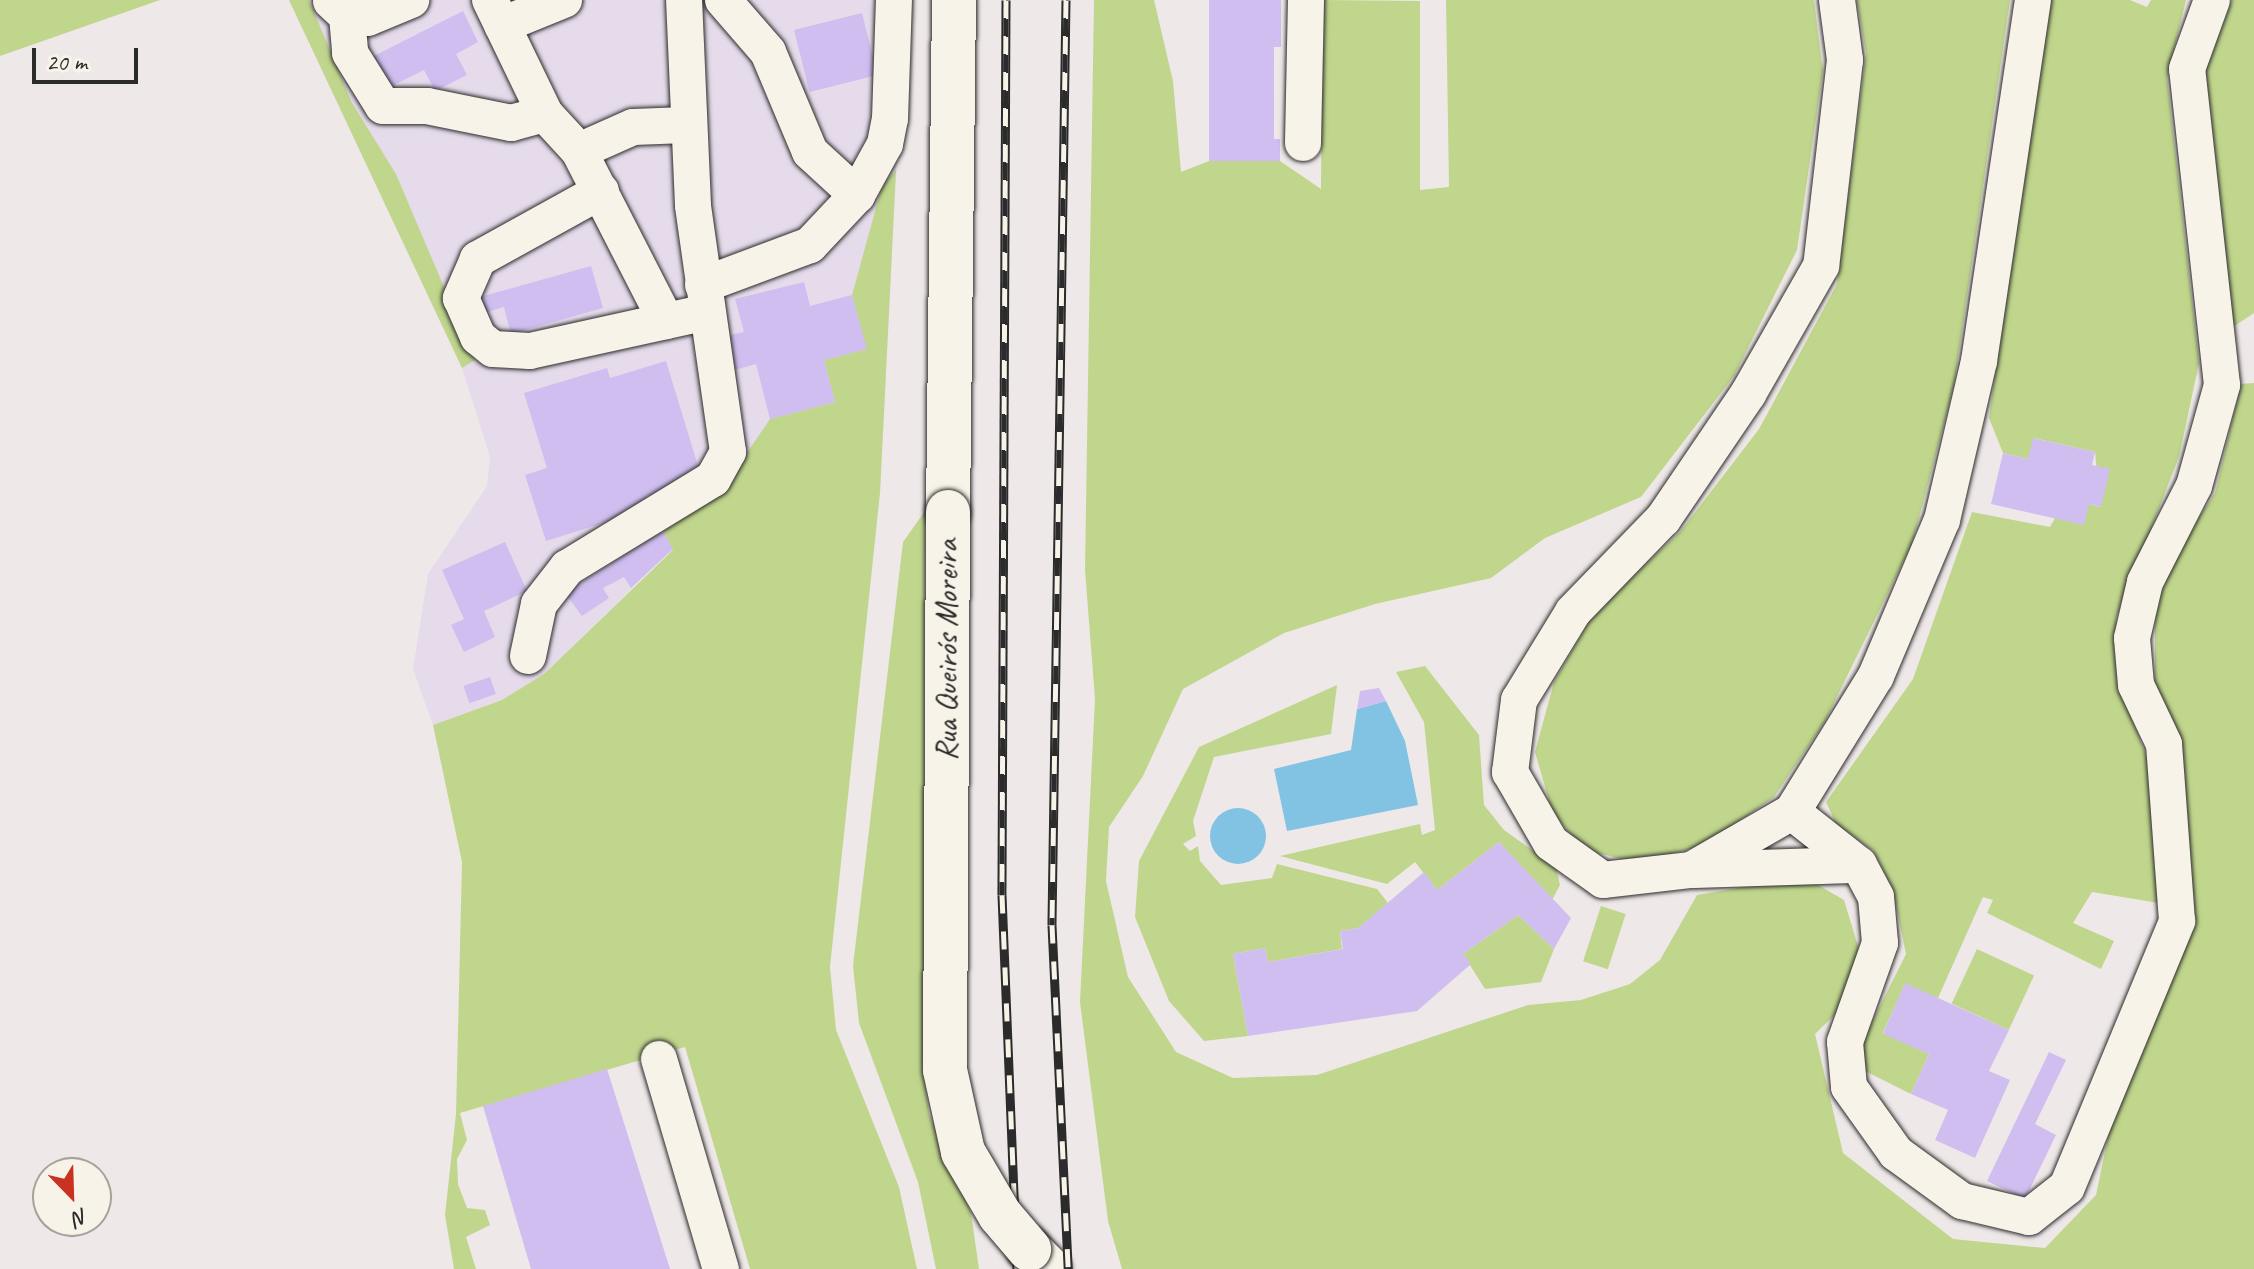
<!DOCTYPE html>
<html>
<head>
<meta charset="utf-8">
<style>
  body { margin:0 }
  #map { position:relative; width:2254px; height:1269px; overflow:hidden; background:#efe8e9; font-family:Caveat,sans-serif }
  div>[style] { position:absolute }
  .built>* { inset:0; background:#e5dbeb }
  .green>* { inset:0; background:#c0d68c; transform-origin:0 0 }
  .water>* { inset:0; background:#82c3e3 }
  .round { border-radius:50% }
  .building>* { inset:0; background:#cfbeef; transform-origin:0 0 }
  .roads { filter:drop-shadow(0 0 2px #2b2b2b) drop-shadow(0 0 2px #2b2b2b) }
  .minor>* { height:36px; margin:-18px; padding:0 18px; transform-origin:18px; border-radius:18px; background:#f7f3e8 }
  .major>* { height:44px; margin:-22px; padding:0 22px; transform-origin:22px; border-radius:22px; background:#f7f3e8 }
  .rail>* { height:9px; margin-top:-4.5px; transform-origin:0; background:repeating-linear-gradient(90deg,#f7f3e8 0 18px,#2b2b2b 0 36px); box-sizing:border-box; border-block:2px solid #2b2b2b }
  .bridges { filter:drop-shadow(0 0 2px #2b2b2b) drop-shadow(0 0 2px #2b2b2b) }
  .major-bridge>* { height:44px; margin:-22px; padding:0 22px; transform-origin:22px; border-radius:22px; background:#f7f3e8 }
  span { translate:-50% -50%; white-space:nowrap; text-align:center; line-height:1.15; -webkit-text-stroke:8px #f7f3e8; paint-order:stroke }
  .street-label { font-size:32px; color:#2b2b2b }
  .north { position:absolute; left:32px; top:1157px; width:80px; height:80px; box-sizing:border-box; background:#f7f3e8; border:2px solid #a5a39c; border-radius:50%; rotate:157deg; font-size:22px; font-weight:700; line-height:32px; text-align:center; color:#2b2b2b }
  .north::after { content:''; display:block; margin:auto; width:28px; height:36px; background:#c8321e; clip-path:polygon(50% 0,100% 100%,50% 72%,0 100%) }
  .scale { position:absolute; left:32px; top:48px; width:106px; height:36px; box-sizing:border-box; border:4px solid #2b2b2b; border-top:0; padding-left:10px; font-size:24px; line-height:28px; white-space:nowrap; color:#2b2b2b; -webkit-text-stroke:6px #f7f3e8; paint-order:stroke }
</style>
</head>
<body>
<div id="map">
  <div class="built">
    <i style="clip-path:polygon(289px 0,905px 0,880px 493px,668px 553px,544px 674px,502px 700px,433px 725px,413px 669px,428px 574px,487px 486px,490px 457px,462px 368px)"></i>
  </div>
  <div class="green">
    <i style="clip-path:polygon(0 0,160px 0,0 56px)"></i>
    <i style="clip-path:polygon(289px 0,309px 0,352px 103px,396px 174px,475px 360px,462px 368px)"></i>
    <i style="clip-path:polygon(1094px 0,1154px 0,1173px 81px,1181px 172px,1209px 161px,1280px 161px,1321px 189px,1322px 0,1420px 1px,1420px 190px,1449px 187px,1446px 0,1814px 0,1823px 71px,1797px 250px,1734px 376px,1641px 497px,1545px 538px,1491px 578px,1375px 604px,1284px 633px,1183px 689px,1143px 776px,1109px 827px,1106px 881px,1128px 977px,1176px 1052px,1233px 1078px,1317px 1075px,1528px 1005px,1581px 1000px,1630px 984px,1660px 960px,1697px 895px,1804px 877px,1844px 900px,1861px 956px,1849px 1001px,1815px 1034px,1843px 1153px,1953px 1239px,2045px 1248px,2096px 1195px,2146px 955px,2193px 927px,2155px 685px,2155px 610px,2177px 551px,2215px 493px,2241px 384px,2254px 383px,2254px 1269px,1122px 1269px,1108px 1221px,1080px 1002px,1095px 699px,1085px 570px)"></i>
    <i style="clip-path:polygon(1857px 0,2010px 0,1954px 386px,1912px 544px,1824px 723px,1774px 797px,1704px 845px,1638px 863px,1582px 849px,1552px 811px,1535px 752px,1554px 682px,1595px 611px,1680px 532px,1759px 429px,1837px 284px,1866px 54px)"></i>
    <i style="clip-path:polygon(2047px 0,2130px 0,2147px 7px,2151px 0,2186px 0,2167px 78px,2199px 363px,2179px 457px,2116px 618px,2129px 711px,2158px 786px,2159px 903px,2092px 892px,2073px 923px,2114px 941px,2101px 969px,1987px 913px,1993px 900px,1983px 897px,1938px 998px,1905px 984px,1883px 1033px,1929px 1054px,1911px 1094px,1865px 1071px,1862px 1060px,1864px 1038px,1906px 954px,1892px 887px,1873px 850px,1836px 824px,1826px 802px,1913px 679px,1972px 512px,2050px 527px,2055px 518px,2089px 504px,2100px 507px,2095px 452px,2034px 438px,2028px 459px,2003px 453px,1989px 418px)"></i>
    <i style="clip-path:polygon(2232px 0,2254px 0,2254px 313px,2233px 327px,2206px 70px)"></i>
    <i style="clip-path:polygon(896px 170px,880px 493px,830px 967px,836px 1030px,899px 1187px,917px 1269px,750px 1269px,685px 1047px,460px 1113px,467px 1140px,457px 1159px,458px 1184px,467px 1208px,485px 1210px,490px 1225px,466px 1237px,476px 1269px,454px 1269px,445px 1215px,456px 1114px,462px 862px,433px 725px,502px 700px,544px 674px,673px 550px,663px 531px,721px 491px,770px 419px,835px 402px,824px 360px,866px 349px,852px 295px,882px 186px)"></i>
    <i style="clip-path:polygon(925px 511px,924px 1073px,929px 1114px,971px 1213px,979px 1269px,936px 1269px,918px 1182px,859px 1023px,853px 966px,903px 542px)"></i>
    <i style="clip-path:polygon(1425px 666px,1479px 735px,1484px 805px,1504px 830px,1556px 867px,1560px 885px,1552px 900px,1499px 842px,1437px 890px,1415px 862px,1387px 884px,1280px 856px,1420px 824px,1422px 835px,1435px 830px,1424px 722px,1396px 672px)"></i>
    <i style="clip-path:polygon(1337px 685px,1331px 734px,1214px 757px,1193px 821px,1196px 836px,1183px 844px,1190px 851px,1198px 846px,1200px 861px,1221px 885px,1272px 878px,1277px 864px,1377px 889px,1388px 903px,1358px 928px,1340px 931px,1342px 949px,1268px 962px,1265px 948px,1233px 954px,1248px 1036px,1204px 1041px,1169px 1001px,1135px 917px,1139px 861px,1199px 747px)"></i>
    <i style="left:1601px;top:906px;width:26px;height:58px;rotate:18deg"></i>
    <i style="clip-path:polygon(1518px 915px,1554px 949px,1541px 982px,1485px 989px,1463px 954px)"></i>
    <i style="left:1977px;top:949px;width:63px;height:60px;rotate:25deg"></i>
  </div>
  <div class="water">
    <i style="clip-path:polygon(1386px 701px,1405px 741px,1418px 805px,1287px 831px,1274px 769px,1351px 750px,1357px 709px)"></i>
    <i class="round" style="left:1210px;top:808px;width:56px;height:56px"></i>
  </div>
  <div class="building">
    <i style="clip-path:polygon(1209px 0,1281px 0,1281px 47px,1274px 47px,1274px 139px,1280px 139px,1280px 161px,1209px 161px)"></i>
    <i style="clip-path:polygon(463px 11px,478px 42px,456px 54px,467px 75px,435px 91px,424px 70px,380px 92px,364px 61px)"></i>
    <i style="left:862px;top:13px;width:64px;height:70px;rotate:76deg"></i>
    <i style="clip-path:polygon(591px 266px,603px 308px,511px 334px,504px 307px,484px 313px,480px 297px)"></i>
    <i style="clip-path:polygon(804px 282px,810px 306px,852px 295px,867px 349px,824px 360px,835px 402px,770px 419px,756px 364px,731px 371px,722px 337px,744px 332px,735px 299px)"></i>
    <i style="clip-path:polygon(666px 361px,702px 479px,647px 496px,651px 508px,546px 541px,525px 475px,547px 468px,524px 393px,607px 368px,610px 378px)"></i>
    <i style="clip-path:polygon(2033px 438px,2095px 452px,2092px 465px,2110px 469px,2101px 507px,2089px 504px,2084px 525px,1991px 504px,2003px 453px,2028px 459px)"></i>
    <i style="clip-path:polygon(663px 531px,673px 549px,631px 588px,624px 577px,603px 588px,609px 598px,582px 616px,565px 593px)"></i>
    <i style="clip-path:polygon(505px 542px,527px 591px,484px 611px,495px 637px,464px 652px,451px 625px,464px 619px,442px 570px)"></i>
    <i style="left:490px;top:677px;width:18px;height:28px;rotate:71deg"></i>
    <i style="clip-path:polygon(1379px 688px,1386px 701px,1357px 709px,1360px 691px)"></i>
    <i style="clip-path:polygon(1499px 842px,1571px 918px,1554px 949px,1518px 915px,1463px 954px,1471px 964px,1417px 1011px,1248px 1036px,1233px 954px,1265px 948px,1268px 962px,1343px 949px,1340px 931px,1358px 928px,1424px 872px,1437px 890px)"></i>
    <i style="clip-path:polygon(1905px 983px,2009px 1030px,1989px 1071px,2010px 1080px,1975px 1158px,1935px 1140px,1948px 1110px,1911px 1094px,1929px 1054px,1883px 1034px)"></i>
    <i style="clip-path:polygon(2049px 1052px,2066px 1060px,2035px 1124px,2056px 1135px,2025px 1199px,1987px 1181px)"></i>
    <i style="clip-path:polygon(607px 1069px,670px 1269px,531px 1269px,483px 1106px)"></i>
  </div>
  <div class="roads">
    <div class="minor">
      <i style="left:490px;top:0;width:127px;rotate:64.2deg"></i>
      <i style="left:545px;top:114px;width:50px;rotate:47.4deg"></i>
      <i style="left:579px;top:151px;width:191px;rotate:62.9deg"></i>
      <i style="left:723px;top:0;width:69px;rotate:49.1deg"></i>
      <i style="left:768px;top:52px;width:108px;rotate:67.2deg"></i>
      <i style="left:810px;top:152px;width:64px;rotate:42.5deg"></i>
      <i style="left:1837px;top:0;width:61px;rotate:82.4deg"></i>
      <i style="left:1845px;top:60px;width:207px;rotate:96.6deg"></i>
      <i style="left:1821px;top:266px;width:147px;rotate:119.7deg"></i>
      <i style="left:1748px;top:394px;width:151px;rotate:124.2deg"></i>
      <i style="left:1663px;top:519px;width:129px;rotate:134.1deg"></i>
      <i style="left:1573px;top:612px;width:103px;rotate:121.5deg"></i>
      <i style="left:1519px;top:700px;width:73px;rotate:97.1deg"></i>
      <i style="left:1510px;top:772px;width:82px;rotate:60deg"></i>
      <i style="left:1551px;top:843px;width:64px;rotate:35.4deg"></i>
      <i style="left:1603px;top:880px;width:89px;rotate:-6.5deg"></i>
      <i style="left:1691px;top:870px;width:116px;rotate:-29.9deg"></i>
      <i style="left:1792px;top:812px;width:160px;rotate:-58.3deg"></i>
      <i style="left:1876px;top:676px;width:169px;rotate:-67.1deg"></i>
      <i style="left:1942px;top:520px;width:163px;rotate:-76.9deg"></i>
      <i style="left:1979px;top:361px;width:365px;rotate:-81.5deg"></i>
      <i style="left:331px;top:1px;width:22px;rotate:43deg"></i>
      <i style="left:347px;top:16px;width:21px;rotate:5deg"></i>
      <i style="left:368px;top:18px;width:47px;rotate:-22.7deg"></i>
      <i style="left:347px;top:16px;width:37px;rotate:85deg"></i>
      <i style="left:350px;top:53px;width:62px;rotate:58.1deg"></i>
      <i style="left:383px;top:106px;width:44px"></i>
      <i style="left:427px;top:106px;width:86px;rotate:11.4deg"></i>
      <i style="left:511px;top:123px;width:35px;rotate:-15deg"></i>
      <i style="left:502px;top:25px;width:67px;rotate:-22deg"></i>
      <i style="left:1303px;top:143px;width:143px;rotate:-88.8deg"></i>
      <i style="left:579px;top:151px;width:59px;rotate:-24deg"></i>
      <i style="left:633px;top:127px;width:53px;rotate:-2.2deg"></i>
      <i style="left:601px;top:191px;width:141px;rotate:151.1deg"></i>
      <i style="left:478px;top:259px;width:43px;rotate:113.6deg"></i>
      <i style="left:461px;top:298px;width:43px;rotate:66.4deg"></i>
      <i style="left:478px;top:337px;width:19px;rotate:39deg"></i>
      <i style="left:493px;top:349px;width:37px;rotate:3deg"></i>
      <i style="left:530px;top:351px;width:181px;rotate:-12.4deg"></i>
      <i style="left:703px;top:285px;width:114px;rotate:-20.5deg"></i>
      <i style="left:810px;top:245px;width:69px;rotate:-46.8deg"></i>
      <i style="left:857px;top:195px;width:58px;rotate:-61.2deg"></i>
      <i style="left:885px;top:144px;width:25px;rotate:-79deg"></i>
      <i style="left:890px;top:119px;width:119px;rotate:-88.1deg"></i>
      <i style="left:528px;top:656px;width:53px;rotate:-78.1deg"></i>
      <i style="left:539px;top:604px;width:46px;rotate:-52.1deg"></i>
      <i style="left:567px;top:568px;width:171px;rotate:-31.4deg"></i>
      <i style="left:713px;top:479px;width:31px;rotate:-61deg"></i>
      <i style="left:728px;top:452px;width:249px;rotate:-98.1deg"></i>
      <i style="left:693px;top:205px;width:205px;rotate:-92.5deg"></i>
      <i style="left:1792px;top:812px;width:85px;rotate:38.3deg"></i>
      <i style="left:1859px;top:865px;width:36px;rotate:62deg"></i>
      <i style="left:1876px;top:897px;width:46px;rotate:85deg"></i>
      <i style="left:1880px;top:943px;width:105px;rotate:109.5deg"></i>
      <i style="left:1845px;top:1042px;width:45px;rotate:84.9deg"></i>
      <i style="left:1849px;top:1087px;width:81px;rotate:54.5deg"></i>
      <i style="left:1896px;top:1153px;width:82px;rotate:36deg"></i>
      <i style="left:1962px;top:1201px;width:69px;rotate:13.4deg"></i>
      <i style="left:2029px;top:1217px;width:48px;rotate:-38.3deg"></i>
      <i style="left:2067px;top:1187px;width:288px;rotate:-67.5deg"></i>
      <i style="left:2177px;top:921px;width:177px;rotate:-94.2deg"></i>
      <i style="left:2164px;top:744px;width:65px;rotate:-115.4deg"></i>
      <i style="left:2136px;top:685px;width:47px;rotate:-94.9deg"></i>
      <i style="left:2132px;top:638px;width:57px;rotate:-76.9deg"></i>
      <i style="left:2145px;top:582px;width:108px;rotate:-63deg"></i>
      <i style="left:2194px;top:486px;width:105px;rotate:-74.5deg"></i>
      <i style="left:2222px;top:385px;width:318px;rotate:-96.3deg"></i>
      <i style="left:2187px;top:69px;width:73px;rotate:-70.1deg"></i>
      <i style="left:1696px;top:870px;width:163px;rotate:-1.8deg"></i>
      <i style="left:659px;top:1059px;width:219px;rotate:73.6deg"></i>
    </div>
    <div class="major">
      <i style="left:948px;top:512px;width:512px;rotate:-89.33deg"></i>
      <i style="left:1029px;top:1249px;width:28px;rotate:45deg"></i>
    </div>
  </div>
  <div class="rail">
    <i style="left:1006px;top:0;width:895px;rotate:90.26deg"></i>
    <i style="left:1002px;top:895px;width:374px;rotate:87.7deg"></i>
    <i style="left:1066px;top:0;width:925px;rotate:90.87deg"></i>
    <i style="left:1052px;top:925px;width:344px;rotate:87.3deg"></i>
  </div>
  <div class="bridges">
    <div class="major-bridge">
      <i style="left:948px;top:512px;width:558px;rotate:90.31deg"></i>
      <i style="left:945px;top:1070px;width:84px;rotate:77.6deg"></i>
      <i style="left:963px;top:1152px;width:73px;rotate:59.6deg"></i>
      <i style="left:1000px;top:1215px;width:45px;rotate:49.5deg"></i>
    </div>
  </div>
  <div class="street-label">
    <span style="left:947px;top:650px;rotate:-90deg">Rua Queirós Moreira</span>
  </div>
  <div class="north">N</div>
  <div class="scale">20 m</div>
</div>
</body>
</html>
